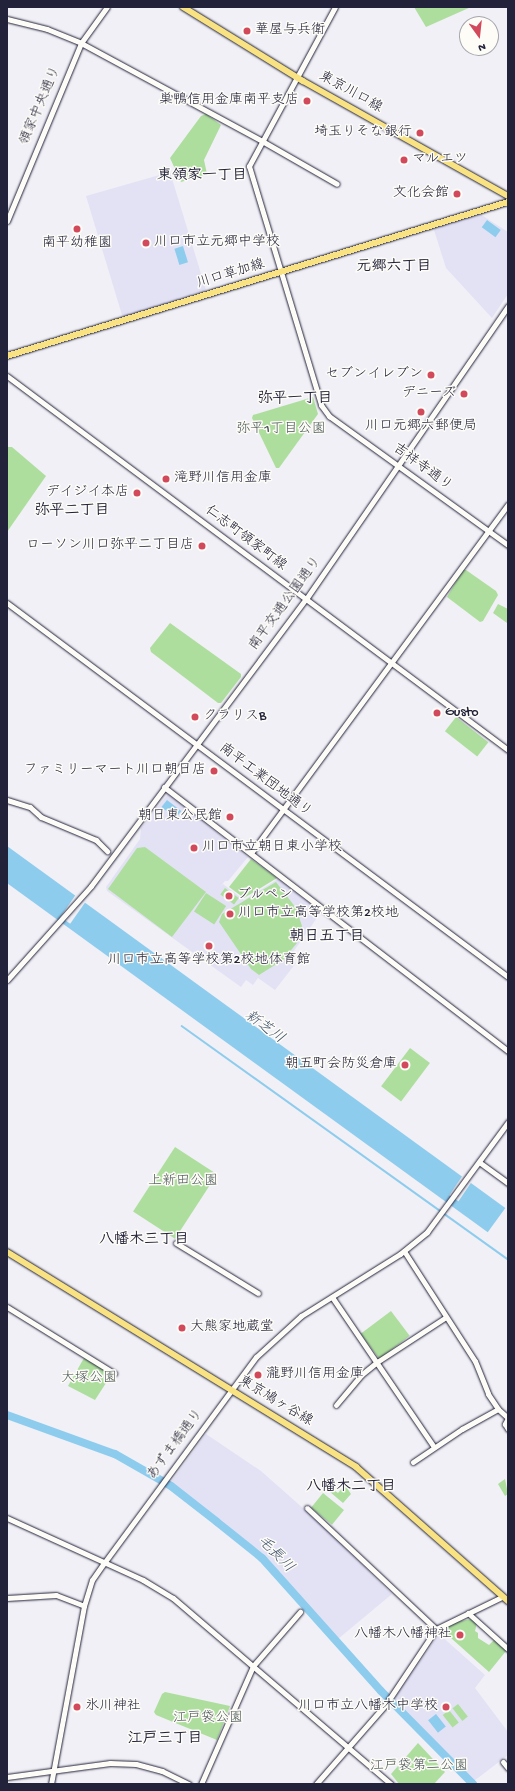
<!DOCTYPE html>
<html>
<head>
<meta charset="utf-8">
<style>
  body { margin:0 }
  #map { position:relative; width:515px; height:1791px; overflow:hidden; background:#f1f0f6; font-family:"Gochi Hand","Klee One",sans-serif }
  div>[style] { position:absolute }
  .built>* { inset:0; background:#e3e2f5 }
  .green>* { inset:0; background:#aede9e; transform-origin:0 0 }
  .water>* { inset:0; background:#8eccee; transform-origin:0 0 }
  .pier>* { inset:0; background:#f1f0f6; transform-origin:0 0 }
  .stream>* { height:1.5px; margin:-0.75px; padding:0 0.75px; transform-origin:0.75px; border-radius:0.75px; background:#8eccee }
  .river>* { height:8px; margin:-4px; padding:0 4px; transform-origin:4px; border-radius:4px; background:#8eccee }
  .roads { filter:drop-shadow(0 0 1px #22223b) drop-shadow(0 0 1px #22223b) }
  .minor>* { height:5px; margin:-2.5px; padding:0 2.5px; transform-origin:2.5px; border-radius:2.5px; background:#fdfcf7 }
  .major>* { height:6px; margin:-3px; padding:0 3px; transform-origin:3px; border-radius:3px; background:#f8e281 }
  .dots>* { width:11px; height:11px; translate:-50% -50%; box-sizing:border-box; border:2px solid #fdfcf7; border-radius:50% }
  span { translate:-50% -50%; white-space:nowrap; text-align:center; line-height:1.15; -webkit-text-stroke:3px #fdfcf7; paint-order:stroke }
  .poi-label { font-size:14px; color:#22223b }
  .left { translate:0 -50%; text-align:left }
  .right { translate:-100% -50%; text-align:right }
  .street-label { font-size:14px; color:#22223b }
  .park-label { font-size:14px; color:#4c5a59 }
  .neighbourhood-label { font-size:15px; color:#22223b; font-weight:700 }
  .water-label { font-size:15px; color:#425571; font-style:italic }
  .frame { position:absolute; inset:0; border:8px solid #22223b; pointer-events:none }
  .north { position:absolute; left:459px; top:16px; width:40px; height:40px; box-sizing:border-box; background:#fdfcf7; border:1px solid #a5a5ac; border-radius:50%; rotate:165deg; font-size:11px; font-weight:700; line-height:16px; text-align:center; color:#22223b }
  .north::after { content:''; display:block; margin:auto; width:14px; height:18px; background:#d1495b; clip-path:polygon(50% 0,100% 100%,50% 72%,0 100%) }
</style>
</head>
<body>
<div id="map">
  <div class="built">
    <i style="clip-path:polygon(170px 172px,206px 290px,125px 317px,122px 315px,86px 196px)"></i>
    <i style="clip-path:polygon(480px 214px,508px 232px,508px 294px,492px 318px,446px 268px,434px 230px,435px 228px)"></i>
    <i style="clip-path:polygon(168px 794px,248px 857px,228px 881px,225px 881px,220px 887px,223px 884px,244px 900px,278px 879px,321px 912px,289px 958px,296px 963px,275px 990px,258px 978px,253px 985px,246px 980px,241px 987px,107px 891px,106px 887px,140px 839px,141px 828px)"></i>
    <i style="clip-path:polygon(206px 1434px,261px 1471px,322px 1525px,392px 1594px,338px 1639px,264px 1555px,171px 1482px)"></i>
    <i style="clip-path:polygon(439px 1634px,485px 1675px,475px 1688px,508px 1732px,508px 1755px,474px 1781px,394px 1699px)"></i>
  </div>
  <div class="green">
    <i style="clip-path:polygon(414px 7px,471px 7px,426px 27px)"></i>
    <i style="clip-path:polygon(206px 114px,221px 125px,204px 160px,207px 174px,181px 182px,170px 158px,201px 116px)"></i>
    <i style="clip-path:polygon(313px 397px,318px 414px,279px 468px,276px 468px,252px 418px,253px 415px)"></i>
    <i style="clip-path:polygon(8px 447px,12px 447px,46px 476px,7px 532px)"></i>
    <i style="clip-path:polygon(463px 570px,466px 570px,496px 591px,498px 595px,483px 621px,480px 622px,447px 597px)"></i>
    <i style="clip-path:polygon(498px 604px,508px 609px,507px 623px,493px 613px)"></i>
    <i style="clip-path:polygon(170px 623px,241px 674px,241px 677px,221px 703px,218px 703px,151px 652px,150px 648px)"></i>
    <i style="left:456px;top:717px;width:41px;height:18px;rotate:38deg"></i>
    <i style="clip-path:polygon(145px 847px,206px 892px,172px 937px,108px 889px,137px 848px)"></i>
    <i style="clip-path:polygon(251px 859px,277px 878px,244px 898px,229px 887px)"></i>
    <i style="clip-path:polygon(276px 882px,296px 908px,302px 926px,297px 943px,283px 960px,259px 975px,251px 969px,219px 922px,222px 914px)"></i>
    <i style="left:225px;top:888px;width:17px;height:8px;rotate:36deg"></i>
    <i style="left:206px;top:893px;width:24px;height:22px;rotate:33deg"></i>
    <i style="left:410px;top:1048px;width:25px;height:48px;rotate:37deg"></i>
    <i style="left:175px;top:1147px;width:50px;height:77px;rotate:33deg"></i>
    <i style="left:391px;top:1311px;width:31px;height:38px;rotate:53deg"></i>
    <i style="clip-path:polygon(84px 1358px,109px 1373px,106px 1383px,95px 1400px,68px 1386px)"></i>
    <i style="clip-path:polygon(505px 1479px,508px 1494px,505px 1496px,498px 1484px)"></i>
    <i style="clip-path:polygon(345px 1485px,351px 1494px,343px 1503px,330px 1492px,332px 1489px,338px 1493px)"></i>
    <i style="left:323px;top:1493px;width:27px;height:19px;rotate:39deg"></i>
    <i style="clip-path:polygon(471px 1619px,477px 1623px,475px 1631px,478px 1633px,478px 1638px,489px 1645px,494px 1640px,506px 1651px,489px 1672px,442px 1630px,452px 1623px)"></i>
    <i style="clip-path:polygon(165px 1692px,230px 1706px,217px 1740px,156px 1715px,154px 1712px,162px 1694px)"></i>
    <i style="left:458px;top:1704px;width:16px;height:7px;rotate:52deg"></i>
    <i style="left:449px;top:1710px;width:16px;height:8px;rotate:52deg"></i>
    <i style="clip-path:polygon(418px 1743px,445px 1772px,434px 1784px,399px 1784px,391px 1774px)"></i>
  </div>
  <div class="water">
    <i style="left:487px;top:220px;width:17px;height:9px;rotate:36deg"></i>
    <i style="left:183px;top:246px;width:17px;height:9px;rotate:73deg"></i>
    <i style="left:167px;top:800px;width:18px;height:9px;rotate:38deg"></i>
    <i style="left:7px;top:846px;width:616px;height:30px;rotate:36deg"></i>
    <i style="left:436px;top:1714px;width:16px;height:10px;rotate:52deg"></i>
  </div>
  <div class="pier">
    <i style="left:77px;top:893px;width:12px;height:29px;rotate:35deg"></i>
    <i style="left:465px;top:1172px;width:11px;height:28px;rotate:34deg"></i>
  </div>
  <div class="stream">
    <i style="left:182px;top:1026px;width:401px;rotate:35.6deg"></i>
  </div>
  <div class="river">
    <i style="left:7px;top:1415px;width:115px;rotate:19.9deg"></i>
    <i style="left:115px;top:1454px;width:64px;rotate:29.7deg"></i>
    <i style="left:171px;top:1486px;width:58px;rotate:38deg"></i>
    <i style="left:217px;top:1522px;width:58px;rotate:38.7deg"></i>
    <i style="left:262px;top:1558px;width:178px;rotate:48.2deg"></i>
    <i style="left:381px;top:1691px;width:131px;rotate:45.3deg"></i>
  </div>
  <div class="roads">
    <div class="minor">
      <i style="left:335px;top:7px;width:181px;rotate:118.4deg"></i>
      <i style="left:249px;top:166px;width:250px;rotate:73.2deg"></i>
      <i style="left:321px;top:405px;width:14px;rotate:54deg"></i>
      <i style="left:329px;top:416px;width:221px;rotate:35.8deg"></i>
      <i style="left:7px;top:19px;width:41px;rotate:14deg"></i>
      <i style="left:47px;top:29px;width:37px;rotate:22deg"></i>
      <i style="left:81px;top:43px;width:206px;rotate:28.4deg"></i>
      <i style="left:262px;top:141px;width:86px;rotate:29.8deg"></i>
      <i style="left:7px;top:221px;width:193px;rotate:-67.4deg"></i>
      <i style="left:81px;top:43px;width:44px;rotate:-54.2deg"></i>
      <i style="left:7px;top:376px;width:625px;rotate:36.74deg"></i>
      <i style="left:7px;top:603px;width:625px;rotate:36.74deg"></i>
      <i style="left:164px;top:787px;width:434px;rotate:37.5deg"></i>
      <i style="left:7px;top:800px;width:24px;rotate:17deg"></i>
      <i style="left:30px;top:807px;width:15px;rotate:42deg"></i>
      <i style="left:41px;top:817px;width:60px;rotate:22.7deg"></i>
      <i style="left:96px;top:840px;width:16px;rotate:45deg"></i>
      <i style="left:251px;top:853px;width:433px;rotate:-53.6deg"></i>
      <i style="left:7px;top:980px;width:126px;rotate:-48.2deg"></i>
      <i style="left:91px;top:886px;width:359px;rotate:-53.2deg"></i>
      <i style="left:306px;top:599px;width:356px;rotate:-55.4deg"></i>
      <i style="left:479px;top:1162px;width:36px;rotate:36deg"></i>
      <i style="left:176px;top:1243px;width:96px;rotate:31.4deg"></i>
      <i style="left:404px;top:1251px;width:131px;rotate:57.2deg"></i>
      <i style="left:475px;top:1361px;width:35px;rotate:68deg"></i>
      <i style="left:488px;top:1394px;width:18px;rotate:56deg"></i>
      <i style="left:498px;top:1409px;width:13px;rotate:42deg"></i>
      <i style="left:508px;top:1418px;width:7px;rotate:117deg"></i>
      <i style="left:505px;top:1424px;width:6px;rotate:59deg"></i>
      <i style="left:332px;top:1297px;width:181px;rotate:55.8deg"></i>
      <i style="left:7px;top:1307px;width:126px;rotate:31.7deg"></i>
      <i style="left:336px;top:1405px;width:39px;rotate:-50deg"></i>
      <i style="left:361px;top:1375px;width:21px;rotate:-39deg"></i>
      <i style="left:377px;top:1362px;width:82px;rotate:-33.1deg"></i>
      <i style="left:413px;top:1462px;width:59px;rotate:-34deg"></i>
      <i style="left:462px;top:1429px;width:41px;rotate:-29.1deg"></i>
      <i style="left:307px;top:1508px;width:177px;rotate:43.2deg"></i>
      <i style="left:7px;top:1518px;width:149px;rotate:24.5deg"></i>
      <i style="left:143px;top:1580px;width:35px;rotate:31deg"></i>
      <i style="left:173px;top:1598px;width:287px;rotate:40.5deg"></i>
      <i style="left:7px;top:1598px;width:49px;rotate:-3.5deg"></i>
      <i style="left:56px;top:1595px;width:30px;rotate:21deg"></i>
      <i style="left:468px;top:1613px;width:54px;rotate:42deg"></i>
      <i style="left:503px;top:1762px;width:8px;rotate:50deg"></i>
      <i style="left:7px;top:1777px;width:104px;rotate:-7.7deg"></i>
      <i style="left:110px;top:1763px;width:26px;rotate:2deg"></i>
      <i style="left:136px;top:1764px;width:27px;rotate:15deg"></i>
      <i style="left:162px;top:1771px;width:30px;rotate:26deg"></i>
      <i style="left:51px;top:1784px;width:181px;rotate:-79.5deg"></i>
      <i style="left:84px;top:1606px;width:27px;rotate:-73deg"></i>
      <i style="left:92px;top:1580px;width:21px;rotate:-55deg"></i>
      <i style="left:104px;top:1563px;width:256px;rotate:-53.6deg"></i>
      <i style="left:256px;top:1357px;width:61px;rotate:-42.3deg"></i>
      <i style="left:301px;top:1316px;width:117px;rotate:-32.1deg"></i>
      <i style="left:400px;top:1254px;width:35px;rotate:-39deg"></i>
      <i style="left:427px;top:1232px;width:137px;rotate:-53.6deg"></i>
      <i style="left:201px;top:1784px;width:129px;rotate:-66.2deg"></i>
      <i style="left:253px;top:1666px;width:72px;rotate:-49deg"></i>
      <i style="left:316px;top:1784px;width:106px;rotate:-48.8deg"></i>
      <i style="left:386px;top:1704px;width:90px;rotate:-56.3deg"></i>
      <i style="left:436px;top:1629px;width:73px;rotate:-25.9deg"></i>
    </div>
    <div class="major">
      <i style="left:183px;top:7px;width:141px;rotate:31.7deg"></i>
      <i style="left:303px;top:81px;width:235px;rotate:29.3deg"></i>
      <i style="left:7px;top:356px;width:524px;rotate:-17.09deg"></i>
      <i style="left:7px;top:1252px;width:410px;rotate:31.6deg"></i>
      <i style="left:356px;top:1467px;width:203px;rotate:41.4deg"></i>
    </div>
  </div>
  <div class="dots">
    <i style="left:247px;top:31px;background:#d1495b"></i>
    <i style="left:307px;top:101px;background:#d1495b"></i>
    <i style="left:420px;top:133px;background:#d1495b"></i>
    <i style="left:404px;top:160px;background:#d1495b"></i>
    <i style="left:457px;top:194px;background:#d1495b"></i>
    <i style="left:77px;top:229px;background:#d1495b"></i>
    <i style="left:146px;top:243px;background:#d1495b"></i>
    <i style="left:431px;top:375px;background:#d1495b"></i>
    <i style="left:464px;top:394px;background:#d1495b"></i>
    <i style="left:421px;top:412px;background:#d1495b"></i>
    <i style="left:166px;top:479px;background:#d1495b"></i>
    <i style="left:137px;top:493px;background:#d1495b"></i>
    <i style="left:202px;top:546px;background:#d1495b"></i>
    <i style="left:437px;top:713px;background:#d1495b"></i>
    <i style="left:195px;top:717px;background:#d1495b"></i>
    <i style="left:214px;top:771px;background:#d1495b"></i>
    <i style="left:230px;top:817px;background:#d1495b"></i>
    <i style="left:194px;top:848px;background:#d1495b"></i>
    <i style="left:229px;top:896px;background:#d1495b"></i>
    <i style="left:230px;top:914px;background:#d1495b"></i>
    <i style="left:209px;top:946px;background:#d1495b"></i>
    <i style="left:405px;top:1065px;background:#d1495b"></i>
    <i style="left:182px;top:1328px;background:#d1495b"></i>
    <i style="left:258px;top:1375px;background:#d1495b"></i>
    <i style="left:460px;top:1635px;background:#d1495b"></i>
    <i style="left:77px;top:1707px;background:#d1495b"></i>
    <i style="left:446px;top:1707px;background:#d1495b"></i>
  </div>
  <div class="poi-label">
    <span class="left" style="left:255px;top:31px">華屋与兵衛</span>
    <span class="right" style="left:299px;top:101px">巣鴨信用金庫南平支店</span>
    <span class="right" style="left:412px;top:133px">埼玉りそな銀行</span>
    <span class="left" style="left:412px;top:160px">マルエツ</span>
    <span class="right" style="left:449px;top:194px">文化会館</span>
    <span class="left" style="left:154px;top:243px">川口市立元郷中学校</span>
    <span style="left:77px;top:244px">南平幼稚園</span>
    <span class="right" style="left:423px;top:375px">セブンイレブン</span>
    <span class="right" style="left:456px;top:394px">デニーズ</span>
    <span style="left:421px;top:427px">川口元郷六郵便局</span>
    <span class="left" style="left:174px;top:479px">滝野川信用金庫</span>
    <span class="right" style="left:129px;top:493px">デイジイ本店</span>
    <span class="right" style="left:194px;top:546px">ローソン川口弥平二丁目店</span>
    <span class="left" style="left:445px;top:713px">Gusto</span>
    <span class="left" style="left:203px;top:717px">クラリスB</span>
    <span class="right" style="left:206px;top:771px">ファミリーマート川口朝日店</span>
    <span class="right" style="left:222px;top:817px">朝日東公民館</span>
    <span class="left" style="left:202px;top:848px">川口市立朝日東小学校</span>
    <span class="left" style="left:237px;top:896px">ブルペン</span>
    <span class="left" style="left:238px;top:914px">川口市立高等学校第2校地</span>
    <span style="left:209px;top:961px">川口市立高等学校第2校地体育館</span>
    <span class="right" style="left:397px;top:1065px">朝五町会防災倉庫</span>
    <span class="left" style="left:190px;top:1328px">大熊家地蔵堂</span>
    <span class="left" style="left:266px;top:1375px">瀧野川信用金庫</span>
    <span class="right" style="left:452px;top:1635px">八幡木八幡神社</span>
    <span class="left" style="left:85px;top:1707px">氷川神社</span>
    <span class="right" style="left:438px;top:1707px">川口市立八幡木中学校</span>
  </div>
  <div class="street-label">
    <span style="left:350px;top:93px;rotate:29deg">東京川口線</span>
    <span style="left:41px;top:106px;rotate:-67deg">領家中央通り</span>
    <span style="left:231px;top:275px;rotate:-17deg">川口草加線</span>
    <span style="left:422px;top:468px;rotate:36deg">吉祥寺通り</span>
    <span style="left:245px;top:539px;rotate:37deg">仁志町領家町線</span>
    <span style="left:286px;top:604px;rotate:-54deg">南平交通公園通り</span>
    <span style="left:265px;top:781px;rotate:37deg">南平工業団地通り</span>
    <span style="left:275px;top:1402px;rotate:31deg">東京鳩ヶ谷線</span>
    <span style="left:176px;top:1445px;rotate:-54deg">あずま橋通り</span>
  </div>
  <div class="park-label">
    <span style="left:281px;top:430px">弥平1丁目公園</span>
    <span style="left:183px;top:1182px">上新田公園</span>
    <span style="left:89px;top:1379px">大塚公園</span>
    <span style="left:208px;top:1719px">江戸袋公園</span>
    <span style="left:419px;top:1767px">江戸袋第二公園</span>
  </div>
  <div class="neighbourhood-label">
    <span style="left:202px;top:177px">東領家一丁目</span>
    <span style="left:394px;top:268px">元郷六丁目</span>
    <span style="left:295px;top:400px">弥平一丁目</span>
    <span style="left:72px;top:512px">弥平二丁目</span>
    <span style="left:327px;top:938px">朝日五丁目</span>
    <span style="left:144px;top:1241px">八幡木三丁目</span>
    <span style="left:351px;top:1488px">八幡木二丁目</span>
    <span style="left:165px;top:1740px">江戸三丁目</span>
  </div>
  <div class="water-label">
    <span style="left:264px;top:1028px;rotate:36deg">新芝川</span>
    <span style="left:275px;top:1555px;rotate:45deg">毛長川</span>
  </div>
  <div class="frame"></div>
  <div class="north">N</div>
</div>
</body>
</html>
